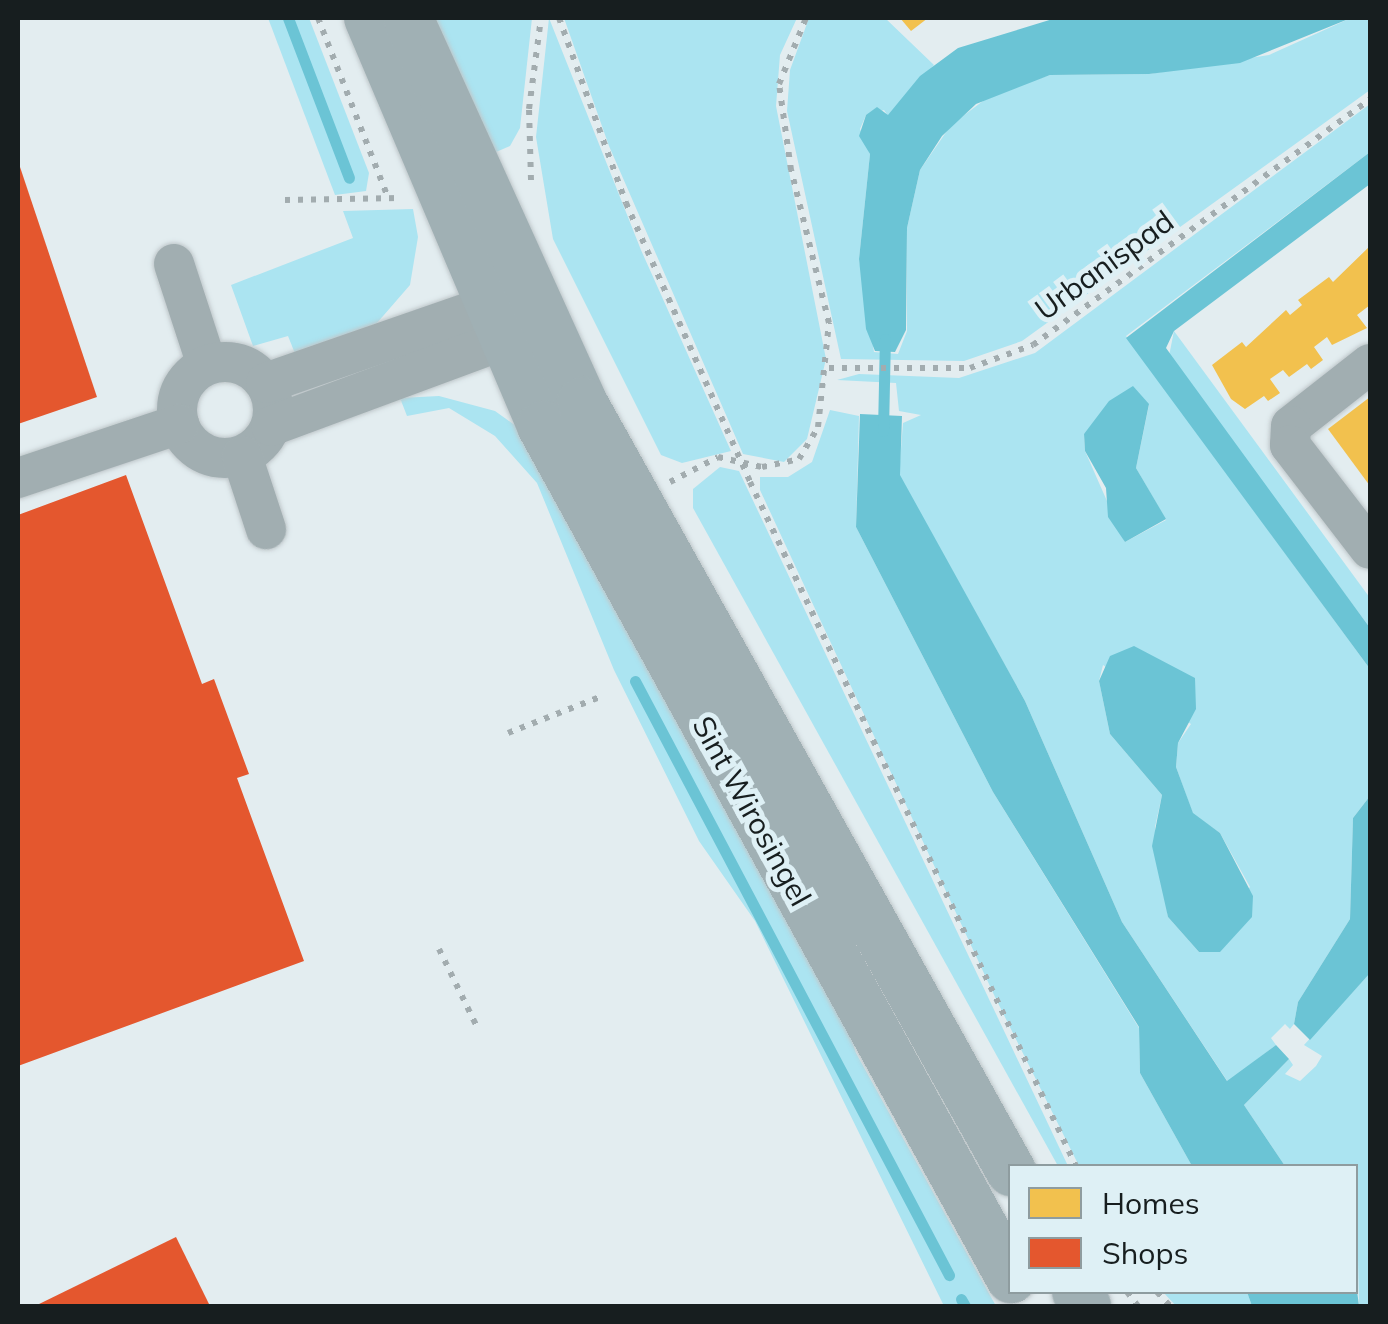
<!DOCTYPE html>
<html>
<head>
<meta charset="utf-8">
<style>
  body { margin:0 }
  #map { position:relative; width:1388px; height:1324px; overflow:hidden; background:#e3edf0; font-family:Mulish,sans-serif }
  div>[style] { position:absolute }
  .green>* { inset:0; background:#abe4f1 }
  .water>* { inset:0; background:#6bc4d5 }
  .homes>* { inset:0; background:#f2c14e }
  .shops>* { inset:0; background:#e4572e }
  .stream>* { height:11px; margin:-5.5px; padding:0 5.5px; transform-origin:5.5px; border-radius:5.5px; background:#6bc4d5 }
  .path>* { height:6px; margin-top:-3px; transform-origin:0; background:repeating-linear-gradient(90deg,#a2acaf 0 5px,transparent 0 13px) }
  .roads { filter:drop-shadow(0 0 2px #bfc7ca) drop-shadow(0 0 2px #bfc7ca) }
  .minor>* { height:40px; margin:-20px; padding:0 20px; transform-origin:20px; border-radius:20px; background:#a1aeb1 }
  .minor>.ring { margin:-20px; padding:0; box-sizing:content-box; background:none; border:40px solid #a1aeb1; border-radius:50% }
  .major>* { height:50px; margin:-25px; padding:0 25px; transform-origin:25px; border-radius:25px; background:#a0b0b4 }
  span { translate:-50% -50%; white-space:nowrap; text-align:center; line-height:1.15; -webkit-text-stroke:10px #def0f5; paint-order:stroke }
  .street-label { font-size:30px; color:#171e1f }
  .frame { position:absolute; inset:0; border:20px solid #171e1f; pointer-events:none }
  .legend { position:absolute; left:1008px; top:1164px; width:350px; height:130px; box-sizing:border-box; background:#def0f5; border:2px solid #8e9c9f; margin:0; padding:12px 18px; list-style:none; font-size:30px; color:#171e1f }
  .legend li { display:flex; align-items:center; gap:20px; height:50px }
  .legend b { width:50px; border:2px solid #8e9c9f }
</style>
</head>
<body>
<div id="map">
  <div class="green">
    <i style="clip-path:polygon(268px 18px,309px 18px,369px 173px,366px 191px,335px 195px)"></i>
    <i style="clip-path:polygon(423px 18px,532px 18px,520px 128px,510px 146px,482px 158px)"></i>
    <i style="clip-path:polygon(549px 18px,641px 250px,731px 451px,682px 463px,661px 455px,553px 239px,536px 137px)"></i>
    <i style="clip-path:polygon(564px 18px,797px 18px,780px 55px,776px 106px,826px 359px,807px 439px,784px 462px,743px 454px,609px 146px)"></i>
    <i style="clip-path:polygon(809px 18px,885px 18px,934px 65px,888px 116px,884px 110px,866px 115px,860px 129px,870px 154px,859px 259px,874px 352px,898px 354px,907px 331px,907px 228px,920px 170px,951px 125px,991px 95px,1050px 75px,1149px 74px,1269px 55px,1351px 18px,1370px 18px,1370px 90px,1022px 341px,964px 361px,841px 359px,787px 111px,790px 70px)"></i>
    <i style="clip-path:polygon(evenodd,1370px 104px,1370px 152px,1126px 336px,1370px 669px,1370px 796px,1353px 818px,1350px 919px,1298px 1002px,1294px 1024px,1290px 1029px,1285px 1024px,1271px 1038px,1276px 1045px,1228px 1082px,1122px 922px,1025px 701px,899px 475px,903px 423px,921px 415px,899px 411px,896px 383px,837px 380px,859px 374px,959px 378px,1035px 353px,1370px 104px,1149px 405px,1136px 468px,1166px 520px,1125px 542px,1085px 451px,1084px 434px,1149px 405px,1370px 104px,1103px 665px,1191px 724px,1178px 743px,1176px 767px,1193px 814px,1220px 833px,1250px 887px,1199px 952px,1168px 917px,1155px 827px,1162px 795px,1110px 734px,1099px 681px,1103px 665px)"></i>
    <i style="clip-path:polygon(413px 209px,418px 237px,410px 285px,377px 323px,296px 356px,288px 336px,253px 346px,231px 285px,353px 238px,343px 211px)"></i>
    <i style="clip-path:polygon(1174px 331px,1370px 598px,1370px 628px,1169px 356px)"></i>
    <i style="clip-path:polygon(439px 396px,495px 411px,519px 428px,832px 980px,856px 1053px,996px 1306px,944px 1306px,755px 921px,699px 841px,614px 670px,537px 483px,495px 436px,449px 408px,407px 416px,400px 398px)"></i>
    <i style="clip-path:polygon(830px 410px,859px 416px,856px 527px,993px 792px,1139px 1028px,1140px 1073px,1192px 1166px,1079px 1166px,995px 997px,760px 490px,760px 477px,788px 477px,812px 462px)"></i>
    <i style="clip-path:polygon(720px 467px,739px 471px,1068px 1166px,1058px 1166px,693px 508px,693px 489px)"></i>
    <i style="clip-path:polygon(1370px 973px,1370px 1306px,1359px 1306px,1356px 1166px,1285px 1166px,1244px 1105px,1289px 1059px,1293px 1065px,1285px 1074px,1300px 1081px,1316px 1066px,1322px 1056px,1304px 1045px)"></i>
    <i style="clip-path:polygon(1163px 1292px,1247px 1292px,1252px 1306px,1176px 1306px)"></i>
  </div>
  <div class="water">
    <i style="clip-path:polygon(1056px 18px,1351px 18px,1240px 63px,1149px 74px,1050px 75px,976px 104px,942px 136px,920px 170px,907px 228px,906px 330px,895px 352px,875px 351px,866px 329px,859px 259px,870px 154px,859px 136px,866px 115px,877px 107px,888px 115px,920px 76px,958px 48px)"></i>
    <i style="clip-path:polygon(1370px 152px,1370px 184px,1174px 331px,1166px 348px,1370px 628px,1370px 669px,1126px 338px)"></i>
    <i style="clip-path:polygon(1133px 386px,1149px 404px,1136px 468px,1166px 519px,1125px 542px,1108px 517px,1106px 488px,1085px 451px,1084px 434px,1109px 401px)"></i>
    <i style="clip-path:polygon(860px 414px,902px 416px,900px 475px,1025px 701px,1122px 922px,1227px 1081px,1276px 1045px,1289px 1059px,1244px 1105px,1285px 1166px,1192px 1166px,1140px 1073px,1139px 1027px,993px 792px,856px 527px)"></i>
    <i style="clip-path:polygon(1134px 646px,1195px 678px,1196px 709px,1178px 743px,1176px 767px,1193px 813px,1220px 833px,1253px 896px,1252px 917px,1220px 952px,1199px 952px,1168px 917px,1152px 846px,1162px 795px,1110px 734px,1099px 681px,1110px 656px)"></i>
    <i style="clip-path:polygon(1370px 796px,1370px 973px,1310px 1040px,1294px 1024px,1298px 1002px,1350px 919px,1353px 818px)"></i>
    <i style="clip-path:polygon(1356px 1283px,1359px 1306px,1252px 1306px,1247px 1292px,1356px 1292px)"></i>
  </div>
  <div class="homes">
    <i style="clip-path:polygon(900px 18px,928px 18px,911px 31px)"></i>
    <i style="clip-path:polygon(1370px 246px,1370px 305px,1357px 315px,1367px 328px,1332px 345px,1327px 337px,1314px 347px,1323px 360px,1311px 369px,1307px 364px,1289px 377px,1283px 370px,1270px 379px,1280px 393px,1268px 401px,1264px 396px,1245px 409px,1231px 399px,1212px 365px,1242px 342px,1246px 347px,1286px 310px,1290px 315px,1302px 305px,1298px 300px,1329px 277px,1333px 282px)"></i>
    <i style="clip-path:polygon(1370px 397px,1370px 486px,1328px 429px)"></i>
  </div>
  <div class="shops">
    <i style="clip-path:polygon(18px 161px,97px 397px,18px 424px)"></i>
    <i style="clip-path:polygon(126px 475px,202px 684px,214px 679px,249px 774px,237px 778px,304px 961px,18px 1066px,18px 515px)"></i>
    <i style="clip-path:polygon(176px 1237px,210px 1306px,35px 1306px)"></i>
  </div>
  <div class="stream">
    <i style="left:288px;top:18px;width:171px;rotate:69.1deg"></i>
    <i style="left:883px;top:431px;width:92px;rotate:-88.8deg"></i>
    <i style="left:635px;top:681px;width:672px;rotate:62.14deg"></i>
    <i style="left:961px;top:1299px;width:8px;rotate:60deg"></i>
  </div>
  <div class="path">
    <i style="left:318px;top:18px;width:193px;rotate:68.7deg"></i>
    <i style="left:559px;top:18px;width:197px;rotate:70.1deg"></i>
    <i style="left:626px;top:203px;width:305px;rotate:66deg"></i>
    <i style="left:750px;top:482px;width:758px;rotate:64.52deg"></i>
    <i style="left:531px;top:180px;width:71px;rotate:-91.6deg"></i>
    <i style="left:529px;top:109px;width:92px;rotate:-82.5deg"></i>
    <i style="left:285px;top:200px;width:115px;rotate:-1deg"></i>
    <i style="left:829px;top:368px;width:141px"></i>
    <i style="left:970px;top:368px;width:67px;rotate:-20.1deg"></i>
    <i style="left:1033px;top:345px;width:417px;rotate:-36.1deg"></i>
    <i style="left:670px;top:482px;width:54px;rotate:-27.5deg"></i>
    <i style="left:718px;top:457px;width:45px;rotate:12.8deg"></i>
    <i style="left:762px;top:467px;width:38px;rotate:-12deg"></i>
    <i style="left:799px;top:459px;width:37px;rotate:-59deg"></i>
    <i style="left:818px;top:427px;width:105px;rotate:-84deg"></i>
    <i style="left:829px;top:323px;width:158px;rotate:-103.9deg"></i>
    <i style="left:791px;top:170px;width:87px;rotate:-97.9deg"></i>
    <i style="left:779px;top:84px;width:71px;rotate:-67.8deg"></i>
    <i style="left:508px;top:733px;width:99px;rotate:-21.4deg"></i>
    <i style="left:439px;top:949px;width:89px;rotate:64deg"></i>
    <i style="left:1127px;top:1292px;width:18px;rotate:52deg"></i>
    <i style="left:1157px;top:1292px;width:19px;rotate:47deg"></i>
  </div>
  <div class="roads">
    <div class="minor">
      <i style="left:174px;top:264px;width:106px;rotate:71.9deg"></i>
      <i class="ring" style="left:177px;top:362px;width:56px;height:56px"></i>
      <i style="left:1370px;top:364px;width:100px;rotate:141.9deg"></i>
      <i style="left:1291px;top:426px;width:19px;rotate:93deg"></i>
      <i style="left:1290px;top:445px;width:131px;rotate:52.4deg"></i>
      <i style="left:266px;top:383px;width:234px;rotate:-19.2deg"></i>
      <i style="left:271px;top:426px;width:247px;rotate:-20.3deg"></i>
      <i style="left:242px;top:456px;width:77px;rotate:71.8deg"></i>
      <i style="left:18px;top:478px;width:170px;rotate:-18.5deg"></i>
    </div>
    <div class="major">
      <i style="left:369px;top:18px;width:443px;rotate:67deg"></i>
      <i style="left:542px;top:426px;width:973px;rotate:61.17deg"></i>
      <i style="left:408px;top:18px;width:422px;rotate:65.6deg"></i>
      <i style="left:582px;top:402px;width:881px;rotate:60.84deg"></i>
      <i style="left:1077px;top:1292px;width:17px;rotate:57deg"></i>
    </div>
  </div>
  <div class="street-label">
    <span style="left:1104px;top:265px;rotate:-36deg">Urbanispad</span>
    <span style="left:752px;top:811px;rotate:61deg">Sint Wirosingel</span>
  </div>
  <div class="frame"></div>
  <ul class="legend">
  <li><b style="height:28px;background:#f2c14e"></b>Homes</li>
  <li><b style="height:28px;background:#e4572e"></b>Shops</li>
  </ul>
</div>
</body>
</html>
